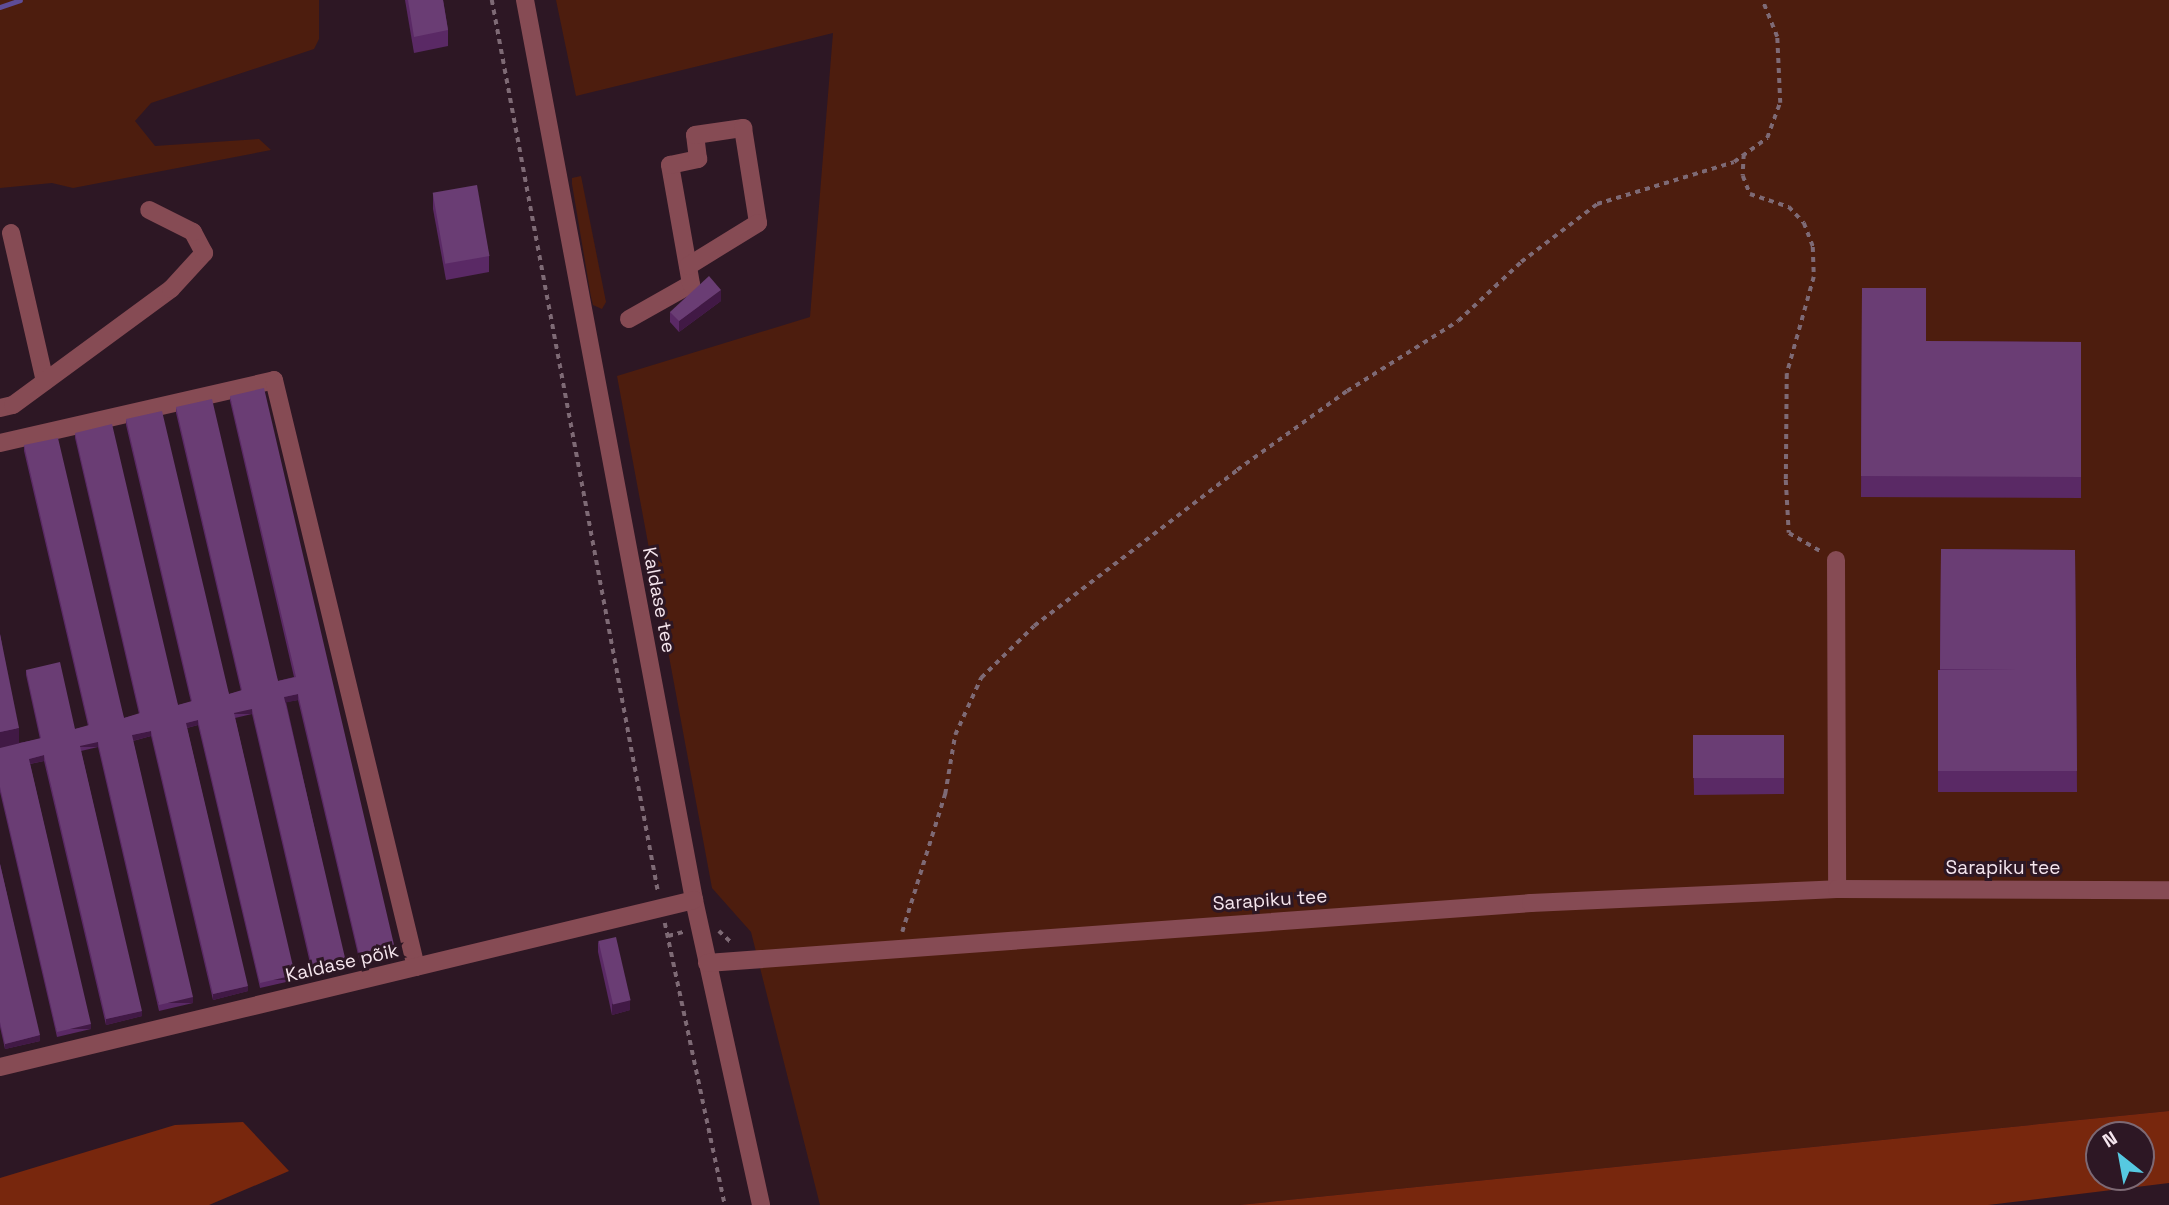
<!DOCTYPE html>
<html>
<head>
<meta charset="utf-8">
<style>
  body { margin:0 }
  #map { position:relative; width:2169px; height:1205px; overflow:hidden; background:#2d1724; font-family:"Space Grotesk",sans-serif }
  div>[style] { position:absolute }
  .green>* { inset:0; background:#4d1d0e }
  .forest>* { inset:0; background:#78270d }
  .stream>* { height:5px; margin:-2.5px; padding:0 2.5px; transform-origin:2.5px; border-radius:2.5px; background:#5e4c97 }
  .path>* { height:3.5px; margin-top:-1.75px; transform-origin:0; background:repeating-linear-gradient(90deg,#7e6a75 0 5px,transparent 0 10px) }
  .minor>* { height:18px; margin:-9px; padding:0 9px; transform-origin:9px; border-radius:9px; background:#864b54 }
  .wall>* { inset:0; background:#5a2965 }
  .shaded-wall>* { inset:0; background:#411945; transform-origin:0 0 }
  .building>* { inset:0; background:#6a3d74; transform-origin:0 0 }
  span { translate:-50% -50%; white-space:nowrap; text-align:center; line-height:1.15; -webkit-text-stroke:6px #2d1724; paint-order:stroke }
  .street-label { font-size:19px; color:#f5e5ed }
  .north { position:absolute; left:2085px; top:1121px; width:70px; height:70px; box-sizing:border-box; background:#2d1724; border:2px solid #7d6974; border-radius:50%; rotate:329deg; font-size:19px; font-weight:700; line-height:28px; text-align:center; color:#f5e5ed }
  .north::after { content:''; display:block; margin:auto; width:24px; height:32px; background:#56c9e1; clip-path:polygon(50% 0,100% 100%,50% 72%,0 100%) }
</style>
</head>
<body>
<div id="map">
  <div class="green">
    <i style="clip-path:polygon(0 0,319px 0,319px 39px,314px 49px,151px 103px,135px 121px,155px 146px,259px 139px,271px 150px,73px 188px,52px 183px,0 188px)"></i>
    <i style="clip-path:polygon(556px 0,2169px 0,2169px 1111px,1239px 1205px,820px 1205px,751px 932px,712px 888px,617px 376px,810px 317px,833px 33px,576px 96px)"></i>
    <i style="clip-path:polygon(581px 176px,606px 302px,602px 309px,593px 305px,591px 297px,572px 184px,572px 178px)"></i>
  </div>
  <div class="forest">
    <i style="clip-path:polygon(evenodd,2169px 1111px,2169px 1183px,1988px 1205px,1239px 1205px,2169px 1111px,2141px 1135px,2141px 1177px,2099px 1177px,2099px 1135px,2141px 1135px)"></i>
    <i style="clip-path:polygon(243px 1122px,289px 1171px,209px 1205px,0 1205px,0 1178px,175px 1125px)"></i>
  </div>
  <div class="stream">
    <i style="left:0;top:7px;width:21px;rotate:-19deg"></i>
  </div>
  <div class="path">
    <i style="left:492px;top:0;width:906px;rotate:79.45deg"></i>
    <i style="left:1744px;top:154px;width:22px;rotate:93deg"></i>
    <i style="left:1743px;top:176px;width:19px;rotate:69deg"></i>
    <i style="left:1750px;top:194px;width:41px;rotate:18.4deg"></i>
    <i style="left:1789px;top:207px;width:22px;rotate:47deg"></i>
    <i style="left:1804px;top:223px;width:26px;rotate:69deg"></i>
    <i style="left:1813px;top:247px;width:30px;rotate:88deg"></i>
    <i style="left:1814px;top:277px;width:101px;rotate:105.6deg"></i>
    <i style="left:1787px;top:374px;width:106px;rotate:90.5deg"></i>
    <i style="left:1786px;top:480px;width:53px;rotate:86.8deg"></i>
    <i style="left:1789px;top:533px;width:36px;rotate:30deg"></i>
    <i style="left:665px;top:923px;width:288px;rotate:78deg"></i>
    <i style="left:719px;top:931px;width:16px;rotate:43deg"></i>
    <i style="left:902px;top:932px;width:145px;rotate:-72.7deg"></i>
    <i style="left:945px;top:794px;width:60px;rotate:-80.4deg"></i>
    <i style="left:955px;top:735px;width:63px;rotate:-65.5deg"></i>
    <i style="left:981px;top:678px;width:74px;rotate:-44.5deg"></i>
    <i style="left:1034px;top:626px;width:256px;rotate:-37.5deg"></i>
    <i style="left:1237px;top:470px;width:135px;rotate:-35.7deg"></i>
    <i style="left:1347px;top:391px;width:131px;rotate:-32.2deg"></i>
    <i style="left:1458px;top:321px;width:86px;rotate:-43.1deg"></i>
    <i style="left:1521px;top:262px;width:96px;rotate:-37.3deg"></i>
    <i style="left:1597px;top:204px;width:143px;rotate:-17deg"></i>
    <i style="left:1734px;top:162px;width:41px;rotate:-36deg"></i>
    <i style="left:1767px;top:138px;width:37px;rotate:-70deg"></i>
    <i style="left:1780px;top:103px;width:66px;rotate:-92.6deg"></i>
    <i style="left:1777px;top:37px;width:40px;rotate:-112deg"></i>
    <i style="left:668px;top:936px;width:16px;rotate:-15deg"></i>
  </div>
  <div class="minor">
    <i style="left:525px;top:0;width:916px;rotate:79.36deg"></i>
    <i style="left:694px;top:900px;width:312px;rotate:77.6deg"></i>
    <i style="left:11px;top:233px;width:152px;rotate:77.1deg"></i>
    <i style="left:629px;top:319px;width:71px;rotate:-29.4deg"></i>
    <i style="left:691px;top:284px;width:121px;rotate:-100deg"></i>
    <i style="left:670px;top:165px;width:29px;rotate:-12deg"></i>
    <i style="left:698px;top:159px;width:24px;rotate:-97deg"></i>
    <i style="left:695px;top:135px;width:49px;rotate:-8.3deg"></i>
    <i style="left:743px;top:128px;width:96px;rotate:81deg"></i>
    <i style="left:758px;top:223px;width:82px;rotate:148.4deg"></i>
    <i style="left:0;top:408px;width:13px;rotate:-13deg"></i>
    <i style="left:13px;top:405px;width:196px;rotate:-36.3deg"></i>
    <i style="left:171px;top:289px;width:49px;rotate:-47.5deg"></i>
    <i style="left:204px;top:253px;width:24px;rotate:-118deg"></i>
    <i style="left:193px;top:232px;width:49px;rotate:-153.4deg"></i>
    <i style="left:0;top:443px;width:281px;rotate:-12.9deg"></i>
    <i style="left:274px;top:380px;width:604px;rotate:76.4deg"></i>
    <i style="left:1836px;top:560px;width:329px;rotate:89.8deg"></i>
    <i style="left:707px;top:963px;width:826px;rotate:-4.16deg"></i>
    <i style="left:1531px;top:903px;width:306px;rotate:-2.6deg"></i>
    <i style="left:1837px;top:889px;width:332px;rotate:0.2deg"></i>
    <i style="left:0;top:1067px;width:714px;rotate:-13.53deg"></i>
  </div>
  <div class="wall">
    <i style="clip-path:polygon(405px 0,443px 0,448px 30px,448px 46px,414px 53px)"></i>
    <i style="clip-path:polygon(433px 193px,489px 256px,489px 272px,446px 280px,433px 209px)"></i>
    <i style="clip-path:polygon(1862px 288px,1926px 341px,2081px 342px,2081px 498px,1861px 497px)"></i>
    <i style="clip-path:polygon(721px 301px,679px 332px,670px 322px,670px 312px)"></i>
    <i style="clip-path:polygon(230px 396px,395px 954px,360px 963px,298px 700px,286px 702px,346px 968px,313px 976px,252px 714px,235px 718px,295px 980px,260px 988px,198px 725px,187px 728px,248px 991px,213px 1000px,151px 736px,133px 741px,193px 1003px,159px 1011px,98px 747px,81px 751px,142px 1016px,106px 1025px,44px 761px,30px 764px,91px 1029px,57px 1037px,0 792px,0 634px,19px 743px,40px 739px,26px 675px,26px 670px,75px 729px,88px 726px,24px 451px,24px 445px,124px 718px,139px 714px,75px 438px,75px 433px,178px 705px,191px 702px,126px 425px,126px 419px,229px 694px,241px 691px,176px 413px,176px 407px,278px 681px,294px 677px,230px 401px)"></i>
    <i style="clip-path:polygon(1941px 549px,2075px 550px,2077px 792px,1938px 792px,1938px 670px,1940px 670px)"></i>
    <i style="clip-path:polygon(1693px 736px,1784px 778px,1784px 794px,1694px 795px)"></i>
    <i style="clip-path:polygon(0 864px,40px 1041px,5px 1049px,0 1027px)"></i>
    <i style="clip-path:polygon(598px 941px,630px 1010px,612px 1015px,598px 952px)"></i>
  </div>
  <div class="shaded-wall">
    <i style="clip-path:polygon(721px 290px,721px 301px,679px 332px,679px 321px)"></i>
    <i style="clip-path:polygon(298px 694px,298px 700px,284px 703px,284px 697px)"></i>
    <i style="left:252px;top:709px;width:5px;height:18px;rotate:90deg"></i>
    <i style="clip-path:polygon(198px 720px,198px 725px,186px 728px,186px 723px)"></i>
    <i style="clip-path:polygon(19px 728px,19px 749px,0 753px,0 732px)"></i>
    <i style="clip-path:polygon(151px 731px,151px 736px,132px 741px,132px 735px)"></i>
    <i style="left:98px;top:742px;width:5px;height:18px;rotate:90deg"></i>
    <i style="clip-path:polygon(44px 755px,44px 761px,29px 764px,29px 759px)"></i>
    <i style="left:395px;top:949px;width:5px;height:36px;rotate:90deg"></i>
    <i style="left:346px;top:962px;width:6px;height:34px;rotate:90deg"></i>
    <i style="left:295px;top:975px;width:5px;height:36px;rotate:90deg"></i>
    <i style="clip-path:polygon(248px 986px,248px 991px,213px 1000px,213px 994px)"></i>
    <i style="left:193px;top:997px;width:6px;height:35px;rotate:90deg"></i>
    <i style="clip-path:polygon(630px 1000px,630px 1010px,612px 1015px,612px 1004px)"></i>
    <i style="clip-path:polygon(142px 1011px,142px 1016px,106px 1025px,106px 1019px)"></i>
    <i style="left:91px;top:1024px;width:5px;height:35px;rotate:90deg"></i>
    <i style="clip-path:polygon(40px 1035px,40px 1041px,5px 1049px,5px 1044px)"></i>
  </div>
  <div class="building">
    <i style="clip-path:polygon(408px 0,443px 0,448px 30px,414px 37px)"></i>
    <i style="left:477px;top:185px;width:72px;height:45px;rotate:80deg"></i>
    <i style="clip-path:polygon(709px 276px,721px 290px,679px 321px,670px 312px)"></i>
    <i style="clip-path:polygon(1862px 288px,1926px 288px,1926px 341px,2081px 342px,2081px 477px,1861px 476px)"></i>
    <i style="clip-path:polygon(264px 388px,395px 949px,360px 958px,298px 694px,284px 697px,346px 962px,313px 970px,252px 709px,234px 713px,295px 975px,260px 983px,198px 720px,186px 723px,248px 986px,213px 994px,151px 731px,132px 735px,193px 997px,159px 1005px,98px 742px,80px 746px,142px 1011px,106px 1019px,44px 755px,29px 759px,91px 1024px,57px 1032px,0 787px,0 748px,41px 738px,26px 670px,60px 662px,75px 729px,89px 725px,24px 445px,58px 438px,124px 718px,140px 713px,75px 433px,112px 424px,178px 705px,192px 701px,126px 419px,162px 411px,229px 694px,242px 690px,176px 407px,212px 399px,278px 681px,296px 677px,230px 396px)"></i>
    <i style="clip-path:polygon(1941px 549px,2075px 550px,2077px 771px,1938px 771px,1938px 670px,2017px 670px,1940px 669px)"></i>
    <i style="clip-path:polygon(0 634px,19px 728px,0 732px)"></i>
    <i style="left:1784px;top:735px;width:43px;height:91px;rotate:90deg"></i>
    <i style="clip-path:polygon(0 864px,40px 1035px,5px 1044px,0 1022px)"></i>
    <i style="left:616px;top:937px;width:65px;height:18px;rotate:77deg"></i>
  </div>
  <div class="street-label">
    <span style="left:659px;top:600px;rotate:79deg">Kaldase tee</span>
    <span style="left:2003px;top:868px">Sarapiku tee</span>
    <span style="left:1270px;top:900px;rotate:-4deg">Sarapiku tee</span>
    <span style="left:342px;top:963px;rotate:-13deg">Kaldase põik</span>
  </div>
  <div class="north">N</div>
</div>
</body>
</html>
